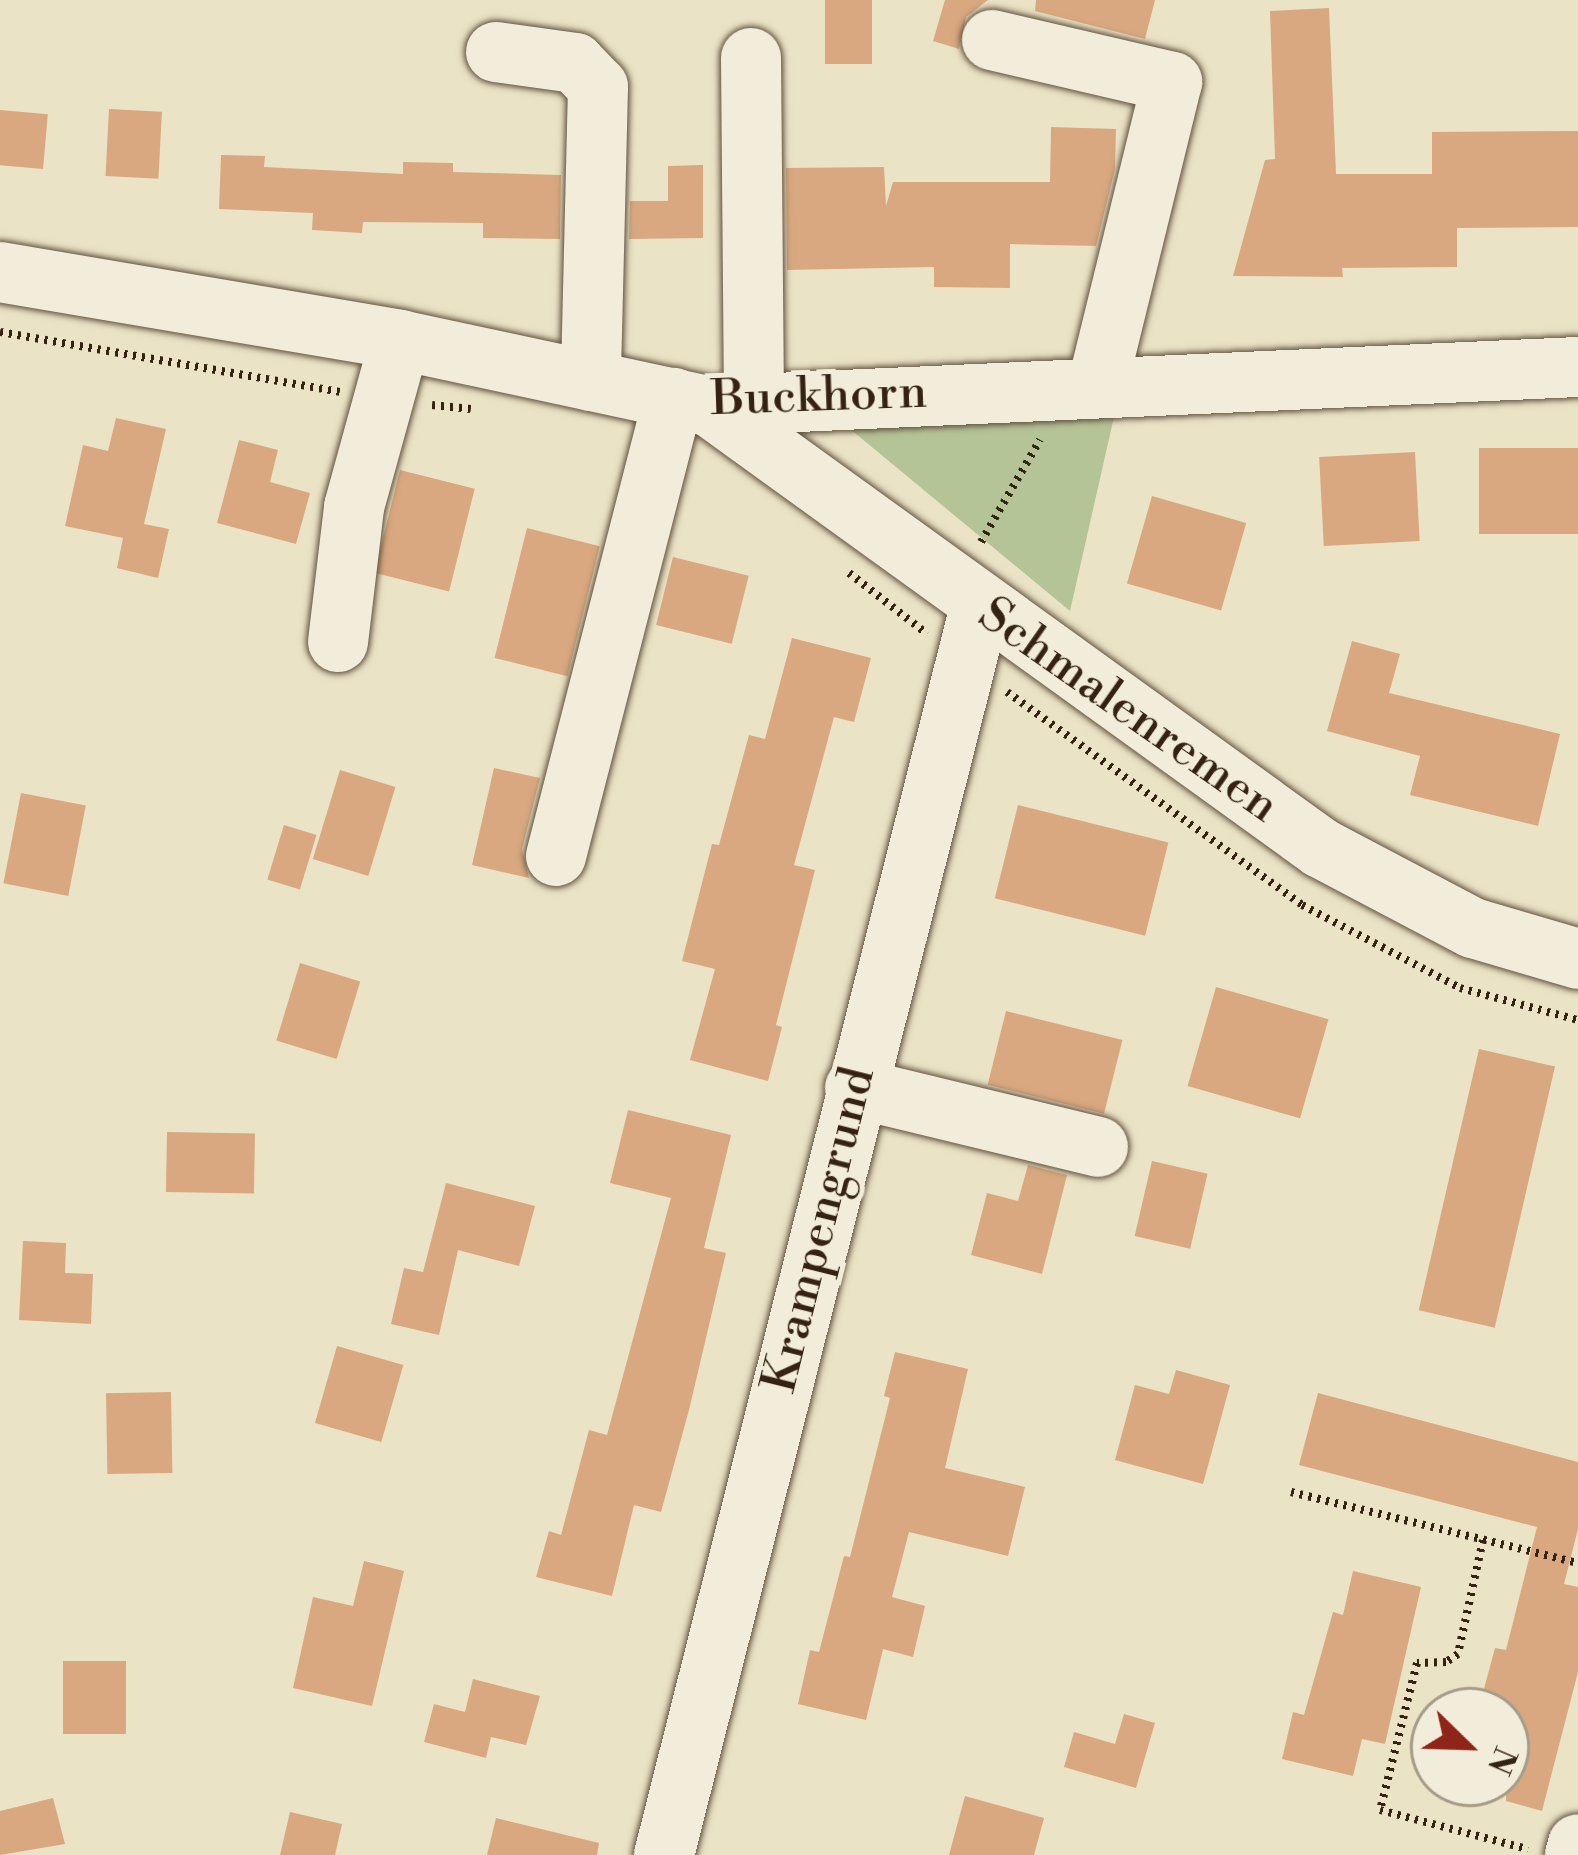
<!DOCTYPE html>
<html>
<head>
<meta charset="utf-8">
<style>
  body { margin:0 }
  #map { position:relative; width:1578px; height:1855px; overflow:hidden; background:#ebe3c6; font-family:"Libre Bodoni",serif }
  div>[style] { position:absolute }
  .green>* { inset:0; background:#b5c497 }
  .building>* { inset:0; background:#d9a881; transform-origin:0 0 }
  .path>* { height:8px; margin-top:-4px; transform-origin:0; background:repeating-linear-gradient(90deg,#352212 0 3px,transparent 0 9px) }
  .roads { filter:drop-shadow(0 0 3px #62523f) drop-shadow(0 0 3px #62523f) }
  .minor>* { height:60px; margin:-30px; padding:0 30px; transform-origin:30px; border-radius:30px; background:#f2edda }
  span { translate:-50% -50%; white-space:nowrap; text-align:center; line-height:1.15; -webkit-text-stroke:10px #f2edda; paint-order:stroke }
  .street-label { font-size:48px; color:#352212 }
  .north { position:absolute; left:1410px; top:1687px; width:120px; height:120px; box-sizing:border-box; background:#f2edda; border:3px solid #a69c8a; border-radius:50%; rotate:113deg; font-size:33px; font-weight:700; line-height:48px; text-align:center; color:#352212 }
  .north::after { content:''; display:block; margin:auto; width:42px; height:54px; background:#8f2418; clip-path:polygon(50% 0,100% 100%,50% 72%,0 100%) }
</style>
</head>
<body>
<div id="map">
  <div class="green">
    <i style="clip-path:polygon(1114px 417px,1070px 611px,844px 424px)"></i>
  </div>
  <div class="building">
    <i style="left:825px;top:0;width:47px;height:64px"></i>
    <i style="clip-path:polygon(945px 0,988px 0,966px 17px,959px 49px,933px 41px)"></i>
    <i style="clip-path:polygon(1036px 0,1155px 0,1145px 39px,1035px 11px)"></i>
    <i style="clip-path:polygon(1329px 8px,1336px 174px,1432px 174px,1432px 132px,1578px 131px,1578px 227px,1457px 228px,1457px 267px,1342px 268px,1343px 277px,1233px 276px,1265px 160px,1275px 159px,1270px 11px)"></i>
    <i style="left:109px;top:109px;width:53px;height:67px;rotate:3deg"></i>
    <i style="left:0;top:110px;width:48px;height:55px;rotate:5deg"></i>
    <i style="clip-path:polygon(1051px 127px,1116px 129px,1115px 169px,1096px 246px,1010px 244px,1010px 288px,934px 287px,934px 267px,787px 270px,786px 168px,884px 167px,886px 206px,893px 182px,1050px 182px)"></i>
    <i style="clip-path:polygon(221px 155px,265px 156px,264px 167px,403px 174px,403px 162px,453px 163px,453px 172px,561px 175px,560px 239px,483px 238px,483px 223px,363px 222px,362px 233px,312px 230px,313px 213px,219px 209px)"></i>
    <i style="clip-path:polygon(703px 165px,703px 238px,629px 239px,630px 201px,668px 201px,668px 166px)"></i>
    <i style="clip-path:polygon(116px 418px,166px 429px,144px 524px,169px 529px,158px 578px,117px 568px,123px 538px,65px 526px,83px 445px,108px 451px)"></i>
    <i style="clip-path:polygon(239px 440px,278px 450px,270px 482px,310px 493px,296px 544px,217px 523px)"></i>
    <i style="left:1578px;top:448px;width:86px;height:99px;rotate:90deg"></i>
    <i style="left:1415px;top:452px;width:89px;height:96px;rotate:87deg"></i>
    <i style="left:400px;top:470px;width:77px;height:106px;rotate:14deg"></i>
    <i style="left:1152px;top:496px;width:98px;height:91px;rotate:16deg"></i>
    <i style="left:527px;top:528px;width:75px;height:134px;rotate:14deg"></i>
    <i style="left:673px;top:557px;width:78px;height:70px;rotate:14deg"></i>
    <i style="clip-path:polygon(792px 638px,871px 658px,854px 722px,834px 717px,794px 865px,815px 870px,776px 1025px,782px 1027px,768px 1081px,690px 1060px,715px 969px,682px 961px,712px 844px,719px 845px,749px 735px,765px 739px)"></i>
    <i style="clip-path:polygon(1352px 641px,1400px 654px,1389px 693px,1560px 734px,1538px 826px,1410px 795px,1420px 756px,1327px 731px)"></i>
    <i style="clip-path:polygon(494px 768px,540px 778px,522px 849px,529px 878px,472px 865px)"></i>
    <i style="left:340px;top:770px;width:58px;height:93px;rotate:17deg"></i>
    <i style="left:21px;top:793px;width:66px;height:92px;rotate:11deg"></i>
    <i style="left:1018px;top:805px;width:155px;height:96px;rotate:14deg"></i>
    <i style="left:284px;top:825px;width:34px;height:57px;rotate:17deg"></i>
    <i style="left:300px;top:963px;width:63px;height:81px;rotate:17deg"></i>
    <i style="left:1216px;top:987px;width:117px;height:103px;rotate:16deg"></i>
    <i style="left:1006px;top:1011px;width:120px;height:76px;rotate:14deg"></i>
    <i style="left:1479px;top:1049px;width:78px;height:268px;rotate:13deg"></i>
    <i style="clip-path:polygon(628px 1110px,731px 1135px,704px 1248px,726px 1253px,689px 1410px,661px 1512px,634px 1505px,612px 1596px,536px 1577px,549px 1531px,561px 1535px,589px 1430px,607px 1435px,671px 1198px,610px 1183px)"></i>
    <i style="left:167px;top:1132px;width:88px;height:60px;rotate:1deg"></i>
    <i style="left:1152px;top:1161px;width:57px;height:77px;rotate:13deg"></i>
    <i style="clip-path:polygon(1028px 1165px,1067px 1175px,1042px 1274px,971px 1255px,987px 1193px,1018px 1201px)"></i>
    <i style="clip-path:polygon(446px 1183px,535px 1206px,519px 1266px,458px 1250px,439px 1335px,391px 1324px,404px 1268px,423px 1272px)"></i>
    <i style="clip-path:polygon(23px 1241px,66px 1243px,65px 1273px,93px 1274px,91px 1324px,19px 1320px)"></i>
    <i style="left:337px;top:1346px;width:69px;height:80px;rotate:16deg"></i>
    <i style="clip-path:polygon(895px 1352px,968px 1369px,945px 1468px,1025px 1487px,1008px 1556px,909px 1532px,892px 1597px,925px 1606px,913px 1657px,883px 1649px,866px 1720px,798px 1704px,810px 1650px,819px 1652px,844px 1556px,850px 1557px,890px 1398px,884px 1396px)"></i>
    <i style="clip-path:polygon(1176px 1370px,1230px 1385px,1203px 1484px,1115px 1460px,1135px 1385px,1169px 1394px)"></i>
    <i style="left:171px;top:1392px;width:81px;height:65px;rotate:89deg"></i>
    <i style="clip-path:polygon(1318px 1393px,1578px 1462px,1578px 1529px,1564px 1584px,1578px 1587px,1578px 1672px,1542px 1811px,1506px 1801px,1506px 1711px,1478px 1711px,1495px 1648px,1506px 1650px,1537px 1527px,1299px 1465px)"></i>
    <i style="clip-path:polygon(364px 1561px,404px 1571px,372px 1706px,293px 1688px,313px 1597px,353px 1606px)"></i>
    <i style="clip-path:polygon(1353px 1571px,1421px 1587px,1385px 1744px,1362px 1739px,1353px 1776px,1282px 1759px,1293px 1712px,1304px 1715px,1333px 1612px,1343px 1615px)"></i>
    <i style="left:63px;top:1661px;width:63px;height:73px"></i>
    <i style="clip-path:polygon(473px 1679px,540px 1696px,526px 1745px,491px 1737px,486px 1758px,424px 1742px,434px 1704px,465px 1712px)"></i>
    <i style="clip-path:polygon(1124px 1714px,1155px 1723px,1136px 1788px,1064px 1767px,1074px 1732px,1115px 1744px)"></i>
    <i style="clip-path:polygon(965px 1796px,1044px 1818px,1034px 1855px,949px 1855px)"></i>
    <i style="clip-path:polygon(53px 1798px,65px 1844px,0 1855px,0 1811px)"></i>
    <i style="clip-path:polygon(290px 1812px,342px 1824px,335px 1855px,280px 1855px)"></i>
    <i style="clip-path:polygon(496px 1818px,599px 1843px,597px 1855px,487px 1855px)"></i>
  </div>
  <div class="path">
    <i style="left:0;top:332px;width:345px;rotate:10deg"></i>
    <i style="left:432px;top:405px;width:39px;rotate:6deg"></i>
    <i style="left:981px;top:542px;width:118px;rotate:-60deg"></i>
    <i style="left:849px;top:573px;width:99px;rotate:38deg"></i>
    <i style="left:1007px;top:692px;width:364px;rotate:35.8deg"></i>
    <i style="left:1302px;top:905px;width:178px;rotate:27.7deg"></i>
    <i style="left:1460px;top:988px;width:122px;rotate:15.2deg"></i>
    <i style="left:1291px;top:1492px;width:296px;rotate:13.9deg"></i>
    <i style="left:1483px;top:1540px;width:117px;rotate:102.4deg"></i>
    <i style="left:1458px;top:1654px;width:14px;rotate:146deg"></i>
    <i style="left:1446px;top:1662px;width:29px;rotate:178deg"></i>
    <i style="left:1417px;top:1663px;width:152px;rotate:104.1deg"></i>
    <i style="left:1380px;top:1810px;width:153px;rotate:14.8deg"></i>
  </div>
  <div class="roads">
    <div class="minor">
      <i style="left:992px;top:40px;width:185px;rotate:13.1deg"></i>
      <i style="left:1172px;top:82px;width:314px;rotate:103.8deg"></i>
      <i style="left:496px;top:52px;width:80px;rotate:7.9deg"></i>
      <i style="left:575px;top:63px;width:33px;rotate:46deg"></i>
      <i style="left:598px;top:87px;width:294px;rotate:91.4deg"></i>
      <i style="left:751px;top:58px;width:345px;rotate:89.5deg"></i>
      <i style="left:0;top:272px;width:406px;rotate:9.6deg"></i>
      <i style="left:400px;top:340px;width:316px;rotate:12.1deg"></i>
      <i style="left:709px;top:406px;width:870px;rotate:-2.57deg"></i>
      <i style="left:709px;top:406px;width:755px;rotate:35.84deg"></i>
      <i style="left:1321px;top:848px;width:172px;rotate:27.8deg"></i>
      <i style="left:1473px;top:928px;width:109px;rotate:16.4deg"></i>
      <i style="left:338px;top:642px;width:136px;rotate:-83.2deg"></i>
      <i style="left:354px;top:507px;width:173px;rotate:-74.6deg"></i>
      <i style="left:556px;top:856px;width:473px;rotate:-75.6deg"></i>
      <i style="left:855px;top:1088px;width:250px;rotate:13.6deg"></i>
      <i style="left:664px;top:1855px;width:1287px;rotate:-75.79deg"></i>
      <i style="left:1575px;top:1855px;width:11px;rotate:-75deg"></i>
    </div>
  </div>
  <div class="street-label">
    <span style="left:819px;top:397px;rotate:-2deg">Buckhorn</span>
    <span style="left:1128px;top:711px;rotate:35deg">Schmalenremen</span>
    <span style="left:820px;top:1230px;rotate:-76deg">Krampengrund</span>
  </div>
  <div class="north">N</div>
</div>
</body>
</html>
